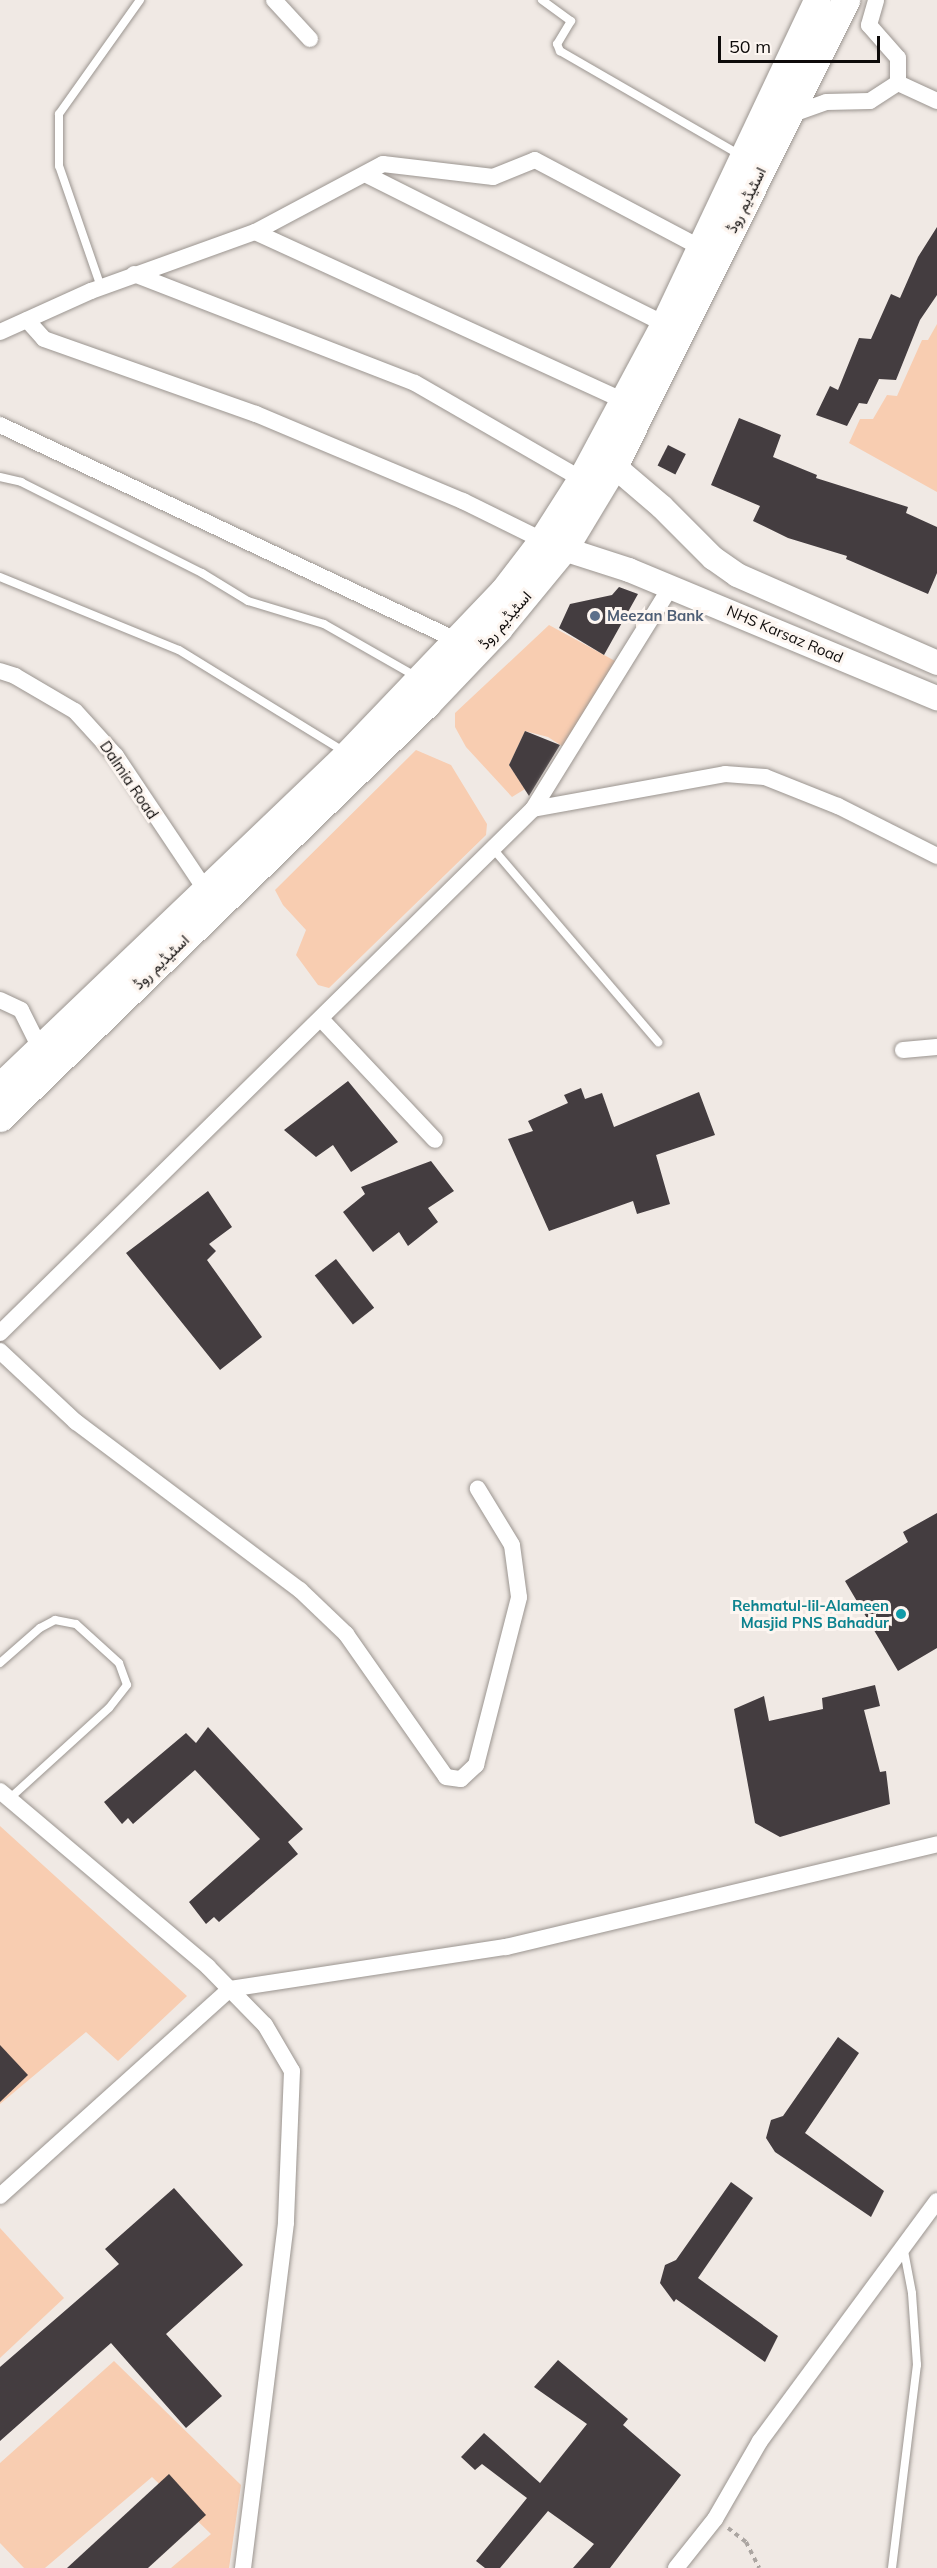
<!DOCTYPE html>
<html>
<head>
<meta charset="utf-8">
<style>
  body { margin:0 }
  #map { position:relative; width:937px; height:2568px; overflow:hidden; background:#f0e9e4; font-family:Mulish,Vazirmatn,sans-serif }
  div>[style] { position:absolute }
  .green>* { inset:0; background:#f8cdb1 }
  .building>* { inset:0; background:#443d40; transform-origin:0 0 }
  .path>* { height:4px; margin-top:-2px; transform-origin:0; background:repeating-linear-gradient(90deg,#aba5a1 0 4.5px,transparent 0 9px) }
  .roads { filter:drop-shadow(0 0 2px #9b9590) drop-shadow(0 0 2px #9b9590) }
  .lane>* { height:8px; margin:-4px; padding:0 4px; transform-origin:4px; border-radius:4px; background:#fff }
  .street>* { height:16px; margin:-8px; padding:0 8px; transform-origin:8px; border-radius:8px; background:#fff }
  .secondary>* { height:24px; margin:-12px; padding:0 12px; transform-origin:12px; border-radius:12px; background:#fff }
  .primary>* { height:27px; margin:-13.5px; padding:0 13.5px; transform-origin:13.5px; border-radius:13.5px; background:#fff }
  .dots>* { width:16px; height:16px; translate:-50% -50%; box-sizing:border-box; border:3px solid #fdf6f1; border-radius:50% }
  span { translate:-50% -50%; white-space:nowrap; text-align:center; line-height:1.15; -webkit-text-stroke:6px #fdf6f1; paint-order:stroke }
  .street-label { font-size:15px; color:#0e0b0a }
  .service-label { font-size:15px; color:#4e5e75; font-weight:700 }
  .left { translate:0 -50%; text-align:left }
  .culture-label { font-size:15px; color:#0d838f; font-weight:700 }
  .right { translate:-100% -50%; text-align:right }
  .scale { position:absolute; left:718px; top:36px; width:162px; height:27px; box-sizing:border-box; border:3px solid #0e0b0a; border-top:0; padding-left:8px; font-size:18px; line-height:21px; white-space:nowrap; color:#0e0b0a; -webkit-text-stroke:4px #fdf6f1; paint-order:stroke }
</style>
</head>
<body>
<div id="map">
  <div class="green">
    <i style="clip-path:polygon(937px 324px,937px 492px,849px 443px,860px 419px,873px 419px,887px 395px,897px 396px,922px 340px,928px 340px)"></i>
    <i style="clip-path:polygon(549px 625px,617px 662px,565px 748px,548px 737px,525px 731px,509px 765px,525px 789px,512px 797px,466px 747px,455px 727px,455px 713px)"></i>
    <i style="clip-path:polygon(416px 750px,451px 765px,487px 824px,486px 835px,329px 988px,318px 985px,296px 955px,306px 930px,283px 905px,275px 890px)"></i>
    <i style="clip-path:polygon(0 1826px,187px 1996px,118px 2061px,86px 2032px,0 2104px)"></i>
    <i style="clip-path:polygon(0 2228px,64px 2298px,0 2358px)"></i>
    <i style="clip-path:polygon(114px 2361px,241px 2485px,229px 2568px,171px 2568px,211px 2534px,152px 2477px,45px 2568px,24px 2568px,0 2543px,0 2463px)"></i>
  </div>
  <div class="building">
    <i style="clip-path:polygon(937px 227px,937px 295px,920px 320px,896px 380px,879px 379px,867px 404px,859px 403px,847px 426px,816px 415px,830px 386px,838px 390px,859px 338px,871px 339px,891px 294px,900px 298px,918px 257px)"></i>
    <i style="clip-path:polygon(739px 418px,781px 435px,773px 457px,817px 475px,816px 478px,908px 507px,906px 513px,937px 527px,937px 573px,928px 594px,846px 559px,847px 556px,788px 538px,753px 521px,760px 506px,711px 485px)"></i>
    <i style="left:668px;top:445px;width:20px;height:23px;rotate:27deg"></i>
    <i style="clip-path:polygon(619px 587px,638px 594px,604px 655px,559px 628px,570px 604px,612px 595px)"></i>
    <i style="clip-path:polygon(525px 731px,560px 745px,529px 796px,509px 765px)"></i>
    <i style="clip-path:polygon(348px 1081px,398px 1142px,351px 1172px,333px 1145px,316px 1157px,284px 1130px)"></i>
    <i style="clip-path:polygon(581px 1088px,585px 1099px,602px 1093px,614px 1127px,699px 1092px,715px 1135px,656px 1155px,670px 1204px,637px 1214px,633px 1201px,549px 1231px,508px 1139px,533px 1131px,528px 1121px,568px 1103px,564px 1095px)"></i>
    <i style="clip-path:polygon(431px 1161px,454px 1191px,428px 1208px,438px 1222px,408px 1246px,399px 1232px,373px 1252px,343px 1212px,365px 1194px,361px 1187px)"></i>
    <i style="clip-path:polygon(208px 1191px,232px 1227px,209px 1244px,216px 1251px,207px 1260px,262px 1337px,220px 1370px,126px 1253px)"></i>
    <i style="left:336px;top:1259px;width:62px;height:27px;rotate:52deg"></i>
    <i style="clip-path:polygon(937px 1513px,937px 1648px,898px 1671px,845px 1581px,908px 1542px,903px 1532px)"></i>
    <i style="clip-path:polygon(875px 1685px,880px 1706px,864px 1710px,880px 1772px,886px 1771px,890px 1804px,780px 1837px,755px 1823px,734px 1709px,764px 1696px,769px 1721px,823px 1709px,822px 1698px)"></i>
    <i style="clip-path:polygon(208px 1727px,303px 1829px,288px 1842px,298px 1854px,219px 1922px,214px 1917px,206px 1924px,189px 1902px,260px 1839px,195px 1770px,133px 1824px,128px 1818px,122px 1824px,104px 1802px,186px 1733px,196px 1743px)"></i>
    <i style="clip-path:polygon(838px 2037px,859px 2053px,805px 2133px,884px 2191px,871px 2217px,775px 2152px,766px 2138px,771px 2120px,783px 2116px)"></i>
    <i style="clip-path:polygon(0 2045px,28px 2075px,0 2102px)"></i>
    <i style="clip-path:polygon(731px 2182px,753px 2198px,698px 2278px,778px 2336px,765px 2362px,676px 2299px,674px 2302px,660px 2283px,665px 2265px,676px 2260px)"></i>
    <i style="clip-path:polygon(174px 2188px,243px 2265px,166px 2334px,222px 2396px,186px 2428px,111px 2343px,0 2441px,0 2367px,119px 2264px,105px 2249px)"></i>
    <i style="clip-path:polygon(558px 2360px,628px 2419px,623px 2425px,681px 2475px,610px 2568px,573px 2568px,594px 2544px,548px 2511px,500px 2568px,485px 2568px,476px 2561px,527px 2498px,482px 2464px,475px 2470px,461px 2457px,484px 2433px,540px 2483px,587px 2424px,534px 2387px)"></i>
    <i style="clip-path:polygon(169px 2474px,206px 2515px,148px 2568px,67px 2568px)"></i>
  </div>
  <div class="path">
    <i style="left:728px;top:2528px;width:23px;rotate:38deg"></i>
    <i style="left:746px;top:2542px;width:29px;rotate:63deg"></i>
  </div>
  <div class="roads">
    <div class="lane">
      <i style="left:542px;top:0;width:36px;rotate:36deg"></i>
      <i style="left:571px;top:21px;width:27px;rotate:121deg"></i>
      <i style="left:557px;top:44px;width:8px;rotate:67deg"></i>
      <i style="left:560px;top:51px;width:208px;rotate:30deg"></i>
      <i style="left:101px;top:287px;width:128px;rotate:-109.1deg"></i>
      <i style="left:59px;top:166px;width:52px;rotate:-90deg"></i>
      <i style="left:59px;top:114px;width:140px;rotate:-54.6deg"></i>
      <i style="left:0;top:477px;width:22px;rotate:13deg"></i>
      <i style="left:21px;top:482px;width:203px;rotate:26.7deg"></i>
      <i style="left:202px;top:573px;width:54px;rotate:31.3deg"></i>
      <i style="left:248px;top:601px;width:79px;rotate:16.8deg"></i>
      <i style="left:324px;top:624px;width:107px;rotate:29.7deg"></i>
      <i style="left:0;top:577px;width:193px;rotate:22.2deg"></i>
      <i style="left:179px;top:650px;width:193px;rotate:31.6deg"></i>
      <i style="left:494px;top:850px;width:253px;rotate:49.5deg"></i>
      <i style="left:0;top:1663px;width:53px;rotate:-41.2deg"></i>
      <i style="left:40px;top:1628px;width:17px;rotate:-28deg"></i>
      <i style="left:55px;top:1620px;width:21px;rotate:11deg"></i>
      <i style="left:76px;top:1624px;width:58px;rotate:42.2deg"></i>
      <i style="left:119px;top:1663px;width:23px;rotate:70deg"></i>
      <i style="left:127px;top:1685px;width:29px;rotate:128deg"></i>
      <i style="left:109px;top:1708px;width:135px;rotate:137.7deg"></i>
      <i style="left:892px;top:2568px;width:205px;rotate:-83deg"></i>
      <i style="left:917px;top:2365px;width:72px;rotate:-94deg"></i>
      <i style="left:912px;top:2293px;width:48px;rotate:-100.8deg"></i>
    </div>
    <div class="street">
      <i style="left:274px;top:0;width:53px;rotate:47.3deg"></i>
      <i style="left:898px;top:83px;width:43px;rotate:24.8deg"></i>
      <i style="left:787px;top:116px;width:41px;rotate:-19.7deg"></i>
      <i style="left:826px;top:102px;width:44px;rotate:-1.3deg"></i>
      <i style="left:870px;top:101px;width:33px;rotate:-33deg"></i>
      <i style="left:898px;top:83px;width:25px;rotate:-90deg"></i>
      <i style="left:898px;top:58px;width:44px;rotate:-131.3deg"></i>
      <i style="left:869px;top:25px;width:26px;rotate:-74deg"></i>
      <i style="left:365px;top:174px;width:335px;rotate:26.6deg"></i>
      <i style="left:255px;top:232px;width:406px;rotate:24.6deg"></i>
      <i style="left:134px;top:274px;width:301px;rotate:21.2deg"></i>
      <i style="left:415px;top:383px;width:192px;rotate:30deg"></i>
      <i style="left:27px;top:320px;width:25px;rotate:48deg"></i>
      <i style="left:44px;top:339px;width:225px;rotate:19.5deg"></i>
      <i style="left:256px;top:414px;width:225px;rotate:22.8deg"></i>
      <i style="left:463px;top:501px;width:88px;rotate:26.3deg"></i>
      <i style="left:0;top:332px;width:100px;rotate:-24.3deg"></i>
      <i style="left:91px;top:291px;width:174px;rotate:-19.8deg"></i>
      <i style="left:255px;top:232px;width:145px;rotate:-28deg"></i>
      <i style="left:383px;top:164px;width:111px;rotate:6.7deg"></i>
      <i style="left:493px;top:177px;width:45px;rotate:-22deg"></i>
      <i style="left:535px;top:160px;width:186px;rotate:27.9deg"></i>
      <i style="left:0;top:425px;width:504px;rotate:25.24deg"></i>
      <i style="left:0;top:671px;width:16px;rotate:18deg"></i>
      <i style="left:15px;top:676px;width:69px;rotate:30.3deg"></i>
      <i style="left:75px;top:711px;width:61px;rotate:47.7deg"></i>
      <i style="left:116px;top:756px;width:164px;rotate:56.2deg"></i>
      <i style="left:533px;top:809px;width:195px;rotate:-10.3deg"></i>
      <i style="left:725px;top:774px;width:40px;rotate:4.3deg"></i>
      <i style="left:765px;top:777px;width:79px;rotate:21.7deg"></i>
      <i style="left:838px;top:806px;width:111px;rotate:26.8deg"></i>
      <i style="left:0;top:1000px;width:23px;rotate:25deg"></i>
      <i style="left:21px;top:1010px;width:42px;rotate:63.4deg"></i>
      <i style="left:321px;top:1019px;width:166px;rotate:46.7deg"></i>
      <i style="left:903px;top:1050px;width:34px;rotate:-5deg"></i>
      <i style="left:0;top:1333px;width:747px;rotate:-44.51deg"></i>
      <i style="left:533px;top:809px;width:260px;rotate:-58.2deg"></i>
      <i style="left:0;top:1351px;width:104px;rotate:43.1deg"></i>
      <i style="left:76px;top:1422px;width:280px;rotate:36.9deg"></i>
      <i style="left:300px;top:1590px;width:64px;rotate:43.7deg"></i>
      <i style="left:346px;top:1634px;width:174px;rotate:55deg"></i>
      <i style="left:446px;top:1777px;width:15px;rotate:8deg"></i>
      <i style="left:461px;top:1779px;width:21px;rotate:-43deg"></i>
      <i style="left:476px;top:1765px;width:173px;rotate:-75.6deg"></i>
      <i style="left:519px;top:1597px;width:52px;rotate:-97.7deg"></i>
      <i style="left:512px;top:1545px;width:66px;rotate:-121.3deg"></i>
      <i style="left:0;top:1791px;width:272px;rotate:40.2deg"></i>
      <i style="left:208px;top:1967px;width:81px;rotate:45.5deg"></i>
      <i style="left:265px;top:2025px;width:53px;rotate:59.6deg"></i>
      <i style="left:292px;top:2071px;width:152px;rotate:92.3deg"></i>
      <i style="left:286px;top:2223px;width:348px;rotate:97.1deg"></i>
      <i style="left:0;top:2196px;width:309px;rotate:-42deg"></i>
      <i style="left:230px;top:1989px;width:279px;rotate:-8.7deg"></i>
      <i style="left:506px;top:1947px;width:443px;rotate:-13.4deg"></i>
      <i style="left:676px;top:2568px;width:63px;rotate:-51.5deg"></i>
      <i style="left:715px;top:2519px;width:90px;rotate:-60deg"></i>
      <i style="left:760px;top:2441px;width:298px;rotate:-53.6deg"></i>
    </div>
    <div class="secondary">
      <i style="left:614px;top:466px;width:63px;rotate:40.5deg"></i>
      <i style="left:662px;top:507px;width:72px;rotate:45deg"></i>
      <i style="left:713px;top:558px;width:29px;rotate:35deg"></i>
      <i style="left:737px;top:575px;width:219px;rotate:23.7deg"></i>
      <i style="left:564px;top:549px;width:68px;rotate:17.9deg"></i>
      <i style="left:629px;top:570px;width:334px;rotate:22.6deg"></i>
    </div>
    <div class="primary">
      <i style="left:0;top:1086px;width:480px;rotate:-43.7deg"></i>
      <i style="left:347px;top:754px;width:226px;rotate:-46.3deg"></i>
      <i style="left:503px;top:591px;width:64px;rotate:-52.6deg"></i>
      <i style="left:542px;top:540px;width:72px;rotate:-57.4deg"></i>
      <i style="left:581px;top:479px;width:176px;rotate:-61.8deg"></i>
      <i style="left:664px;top:324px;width:358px;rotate:-64.7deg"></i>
      <i style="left:0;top:1118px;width:595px;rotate:-44.11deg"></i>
      <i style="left:427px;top:704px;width:105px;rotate:-46.5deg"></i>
      <i style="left:499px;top:628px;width:102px;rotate:-50.6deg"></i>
      <i style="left:564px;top:549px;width:97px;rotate:-58.9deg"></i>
      <i style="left:614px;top:466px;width:521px;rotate:-63.53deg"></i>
    </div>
  </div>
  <div class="dots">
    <i style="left:595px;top:616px;background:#5c6f8a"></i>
    <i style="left:901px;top:1614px;background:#0f9aa8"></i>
  </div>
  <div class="street-label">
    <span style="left:746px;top:200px;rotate:-64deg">اسٹیڈیم روڈ</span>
    <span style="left:505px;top:620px;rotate:-49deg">اسٹیڈیم روڈ</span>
    <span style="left:785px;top:634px;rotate:23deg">NHS Karsaz Road</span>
    <span style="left:129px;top:780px;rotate:56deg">Dalmia Road</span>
    <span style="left:161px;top:962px;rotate:-44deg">اسٹیڈیم روڈ</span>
  </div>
  <div class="service-label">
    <span class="left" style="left:607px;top:616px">Meezan Bank</span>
  </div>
  <div class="culture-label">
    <span class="right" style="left:889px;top:1614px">Rehmatul-lil-Alameen<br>Masjid PNS Bahadur</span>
  </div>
  <div class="scale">50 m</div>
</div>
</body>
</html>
